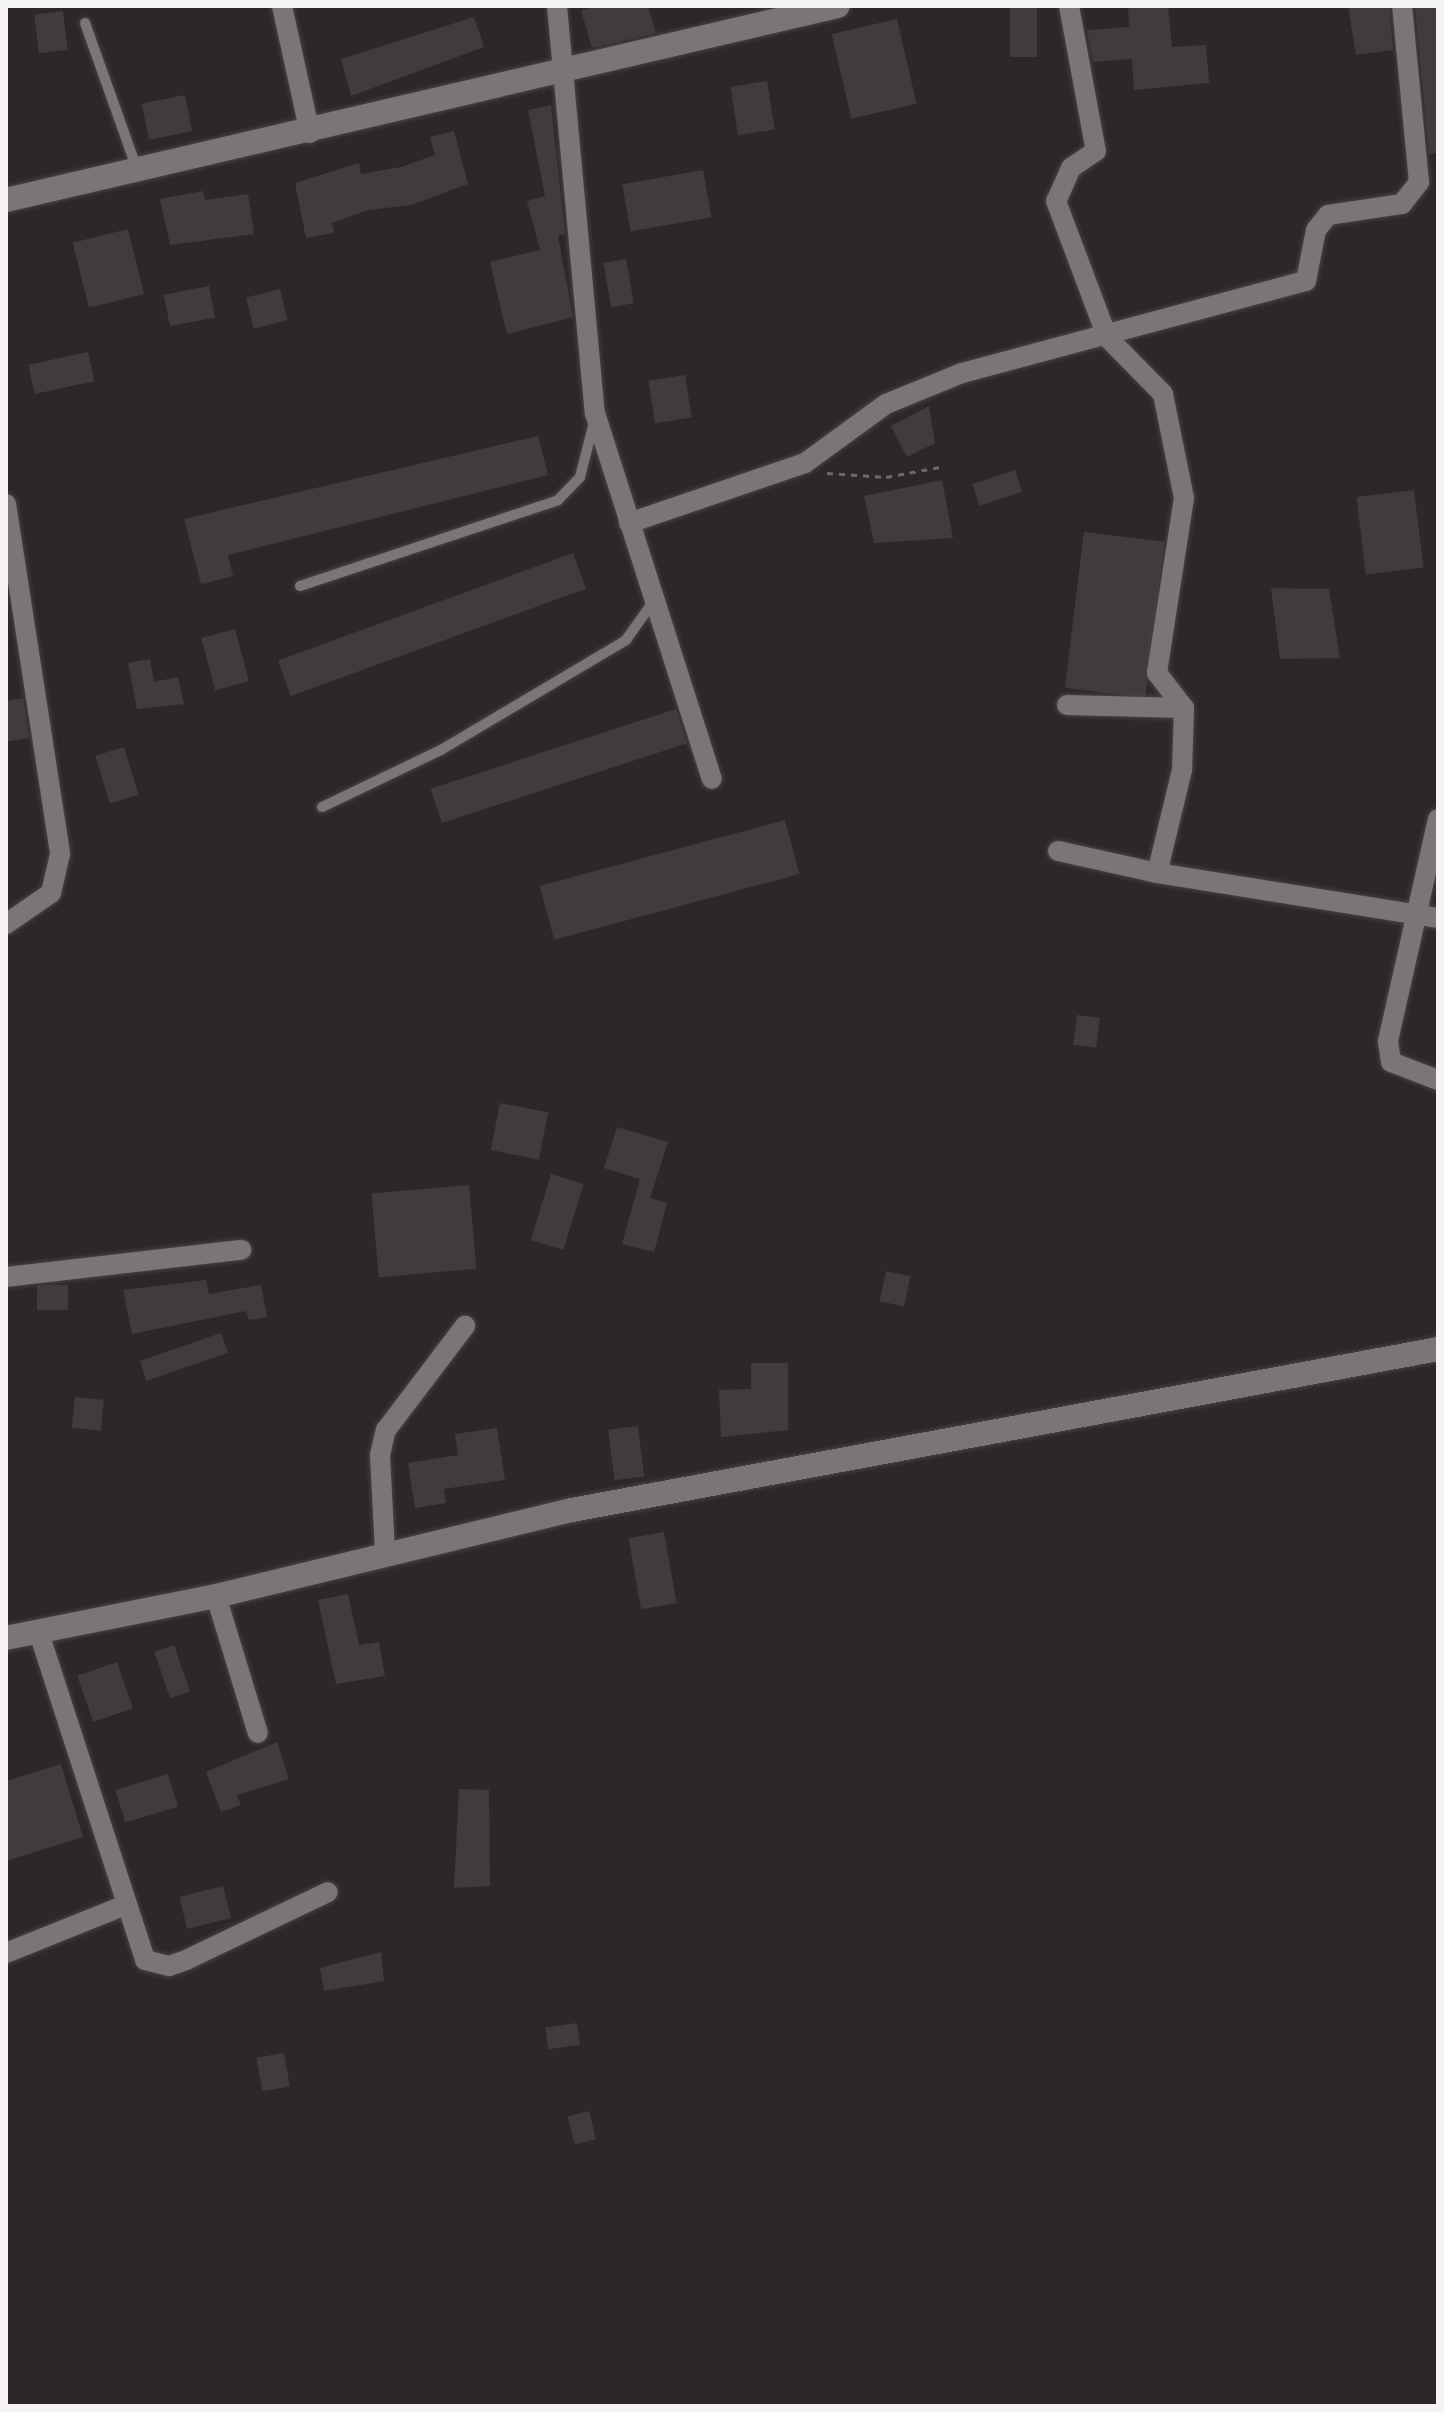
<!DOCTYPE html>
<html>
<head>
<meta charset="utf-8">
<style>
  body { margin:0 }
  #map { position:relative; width:1444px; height:2412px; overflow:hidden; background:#2c2829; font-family:Figtree,sans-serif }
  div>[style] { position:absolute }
  .building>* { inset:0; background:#403c3d; transform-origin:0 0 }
  .path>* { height:3px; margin-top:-1.5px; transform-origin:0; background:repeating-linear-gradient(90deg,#6c696a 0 6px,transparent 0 12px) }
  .roads { filter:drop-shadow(0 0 2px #464344) drop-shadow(0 0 2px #464344) }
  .service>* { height:10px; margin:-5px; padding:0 5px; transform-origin:5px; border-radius:5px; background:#7a7577 }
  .minor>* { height:20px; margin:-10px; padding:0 10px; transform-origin:10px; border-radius:10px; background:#7a7577 }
  .tertiary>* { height:24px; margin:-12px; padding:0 12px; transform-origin:12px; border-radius:12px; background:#7a7577 }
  span { translate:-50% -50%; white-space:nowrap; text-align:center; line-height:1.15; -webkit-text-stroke:7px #2c2829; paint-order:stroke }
  .frame { position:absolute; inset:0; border:8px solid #f6f3f4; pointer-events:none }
</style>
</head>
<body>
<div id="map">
  <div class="building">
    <i style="clip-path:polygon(597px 6px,648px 6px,656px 33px,592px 48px,581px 10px)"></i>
    <i style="left:1010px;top:6px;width:27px;height:51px"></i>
    <i style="clip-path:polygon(1128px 6px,1168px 6px,1172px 47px,1206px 45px,1209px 83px,1134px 90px,1132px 59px,1093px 62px,1087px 30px,1129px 27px)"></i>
    <i style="clip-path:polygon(1348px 6px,1389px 6px,1393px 50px,1356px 55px)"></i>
    <i style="clip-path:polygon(1415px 6px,1438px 6px,1438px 153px,1429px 154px)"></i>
    <i style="left:63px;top:11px;width:39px;height:29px;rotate:83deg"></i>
    <i style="clip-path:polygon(474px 17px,484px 47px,351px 96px,341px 59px)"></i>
    <i style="left:897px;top:19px;width:87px;height:67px;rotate:77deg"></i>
    <i style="left:767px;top:81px;width:49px;height:37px;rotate:81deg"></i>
    <i style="left:185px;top:95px;width:37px;height:44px;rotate:79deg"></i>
    <i style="clip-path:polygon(551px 105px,565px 234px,558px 236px,573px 317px,507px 334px,490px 262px,540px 250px,527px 201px,545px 196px,528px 110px)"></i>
    <i style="clip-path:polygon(454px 131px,468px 184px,411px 205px,368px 210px,332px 223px,334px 233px,306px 238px,295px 183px,359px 163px,361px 174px,401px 167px,435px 155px,430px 137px)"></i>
    <i style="left:703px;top:170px;width:48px;height:82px;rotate:80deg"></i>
    <i style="clip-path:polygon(203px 191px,205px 200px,248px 194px,254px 234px,170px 245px,160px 199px)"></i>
    <i style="left:128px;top:229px;width:67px;height:57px;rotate:76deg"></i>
    <i style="left:626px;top:259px;width:45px;height:23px;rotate:80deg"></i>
    <i style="left:209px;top:286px;width:32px;height:46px;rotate:79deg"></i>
    <i style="left:280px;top:289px;width:32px;height:35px;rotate:76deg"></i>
    <i style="left:88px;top:352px;width:30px;height:61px;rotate:78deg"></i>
    <i style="left:685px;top:375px;width:43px;height:37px;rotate:81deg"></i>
    <i style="clip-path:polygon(929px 406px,935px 443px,907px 457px,891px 426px)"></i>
    <i style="clip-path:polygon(538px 436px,548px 475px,228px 555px,233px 576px,201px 584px,184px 519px)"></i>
    <i style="left:1015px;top:470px;width:23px;height:45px;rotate:72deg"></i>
    <i style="clip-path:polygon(942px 480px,953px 538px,874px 543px,864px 496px)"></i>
    <i style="left:1414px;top:490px;width:78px;height:58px;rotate:83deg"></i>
    <i style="left:1084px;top:532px;width:81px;height:157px;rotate:7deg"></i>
    <i style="left:573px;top:553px;width:38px;height:314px;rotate:70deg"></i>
    <i style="clip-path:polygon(1271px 588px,1329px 589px,1340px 658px,1280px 659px)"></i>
    <i style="left:235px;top:629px;width:54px;height:35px;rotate:75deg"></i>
    <i style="clip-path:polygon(150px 659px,154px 682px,178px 677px,184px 704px,137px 709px,128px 663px)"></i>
    <i style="clip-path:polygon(23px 698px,29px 738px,6px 742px,6px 701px)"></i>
    <i style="left:676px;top:709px;width:36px;height:258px;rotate:72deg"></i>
    <i style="left:124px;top:747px;width:50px;height:30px;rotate:73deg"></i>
    <i style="left:785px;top:820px;width:56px;height:254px;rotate:75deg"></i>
    <i style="left:1077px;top:1015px;width:23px;height:30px;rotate:7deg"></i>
    <i style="left:500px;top:1103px;width:49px;height:48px;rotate:11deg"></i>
    <i style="clip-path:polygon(617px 1127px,668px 1142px,650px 1198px,667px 1203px,654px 1252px,622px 1244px,640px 1179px,604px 1168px)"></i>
    <i style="left:551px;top:1174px;width:34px;height:69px;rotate:17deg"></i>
    <i style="left:469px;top:1185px;width:84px;height:98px;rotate:85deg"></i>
    <i style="left:886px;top:1271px;width:25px;height:31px;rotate:12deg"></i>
    <i style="clip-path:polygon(206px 1280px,209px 1294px,261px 1285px,267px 1317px,249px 1320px,246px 1311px,132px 1334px,123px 1290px)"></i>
    <i style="left:68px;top:1285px;width:25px;height:31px;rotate:90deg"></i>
    <i style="left:221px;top:1333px;width:21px;height:86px;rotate:71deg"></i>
    <i style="clip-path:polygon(751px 1363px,788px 1363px,788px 1430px,721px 1437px,719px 1390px,751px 1389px)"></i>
    <i style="left:75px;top:1397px;width:29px;height:31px;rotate:6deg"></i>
    <i style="left:638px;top:1426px;width:51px;height:30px;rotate:83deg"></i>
    <i style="clip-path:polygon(497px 1428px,505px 1480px,444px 1489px,446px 1503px,415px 1508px,408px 1463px,458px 1455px,455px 1434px)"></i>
    <i style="left:664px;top:1532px;width:72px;height:36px;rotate:80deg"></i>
    <i style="clip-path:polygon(348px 1594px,359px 1645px,379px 1642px,385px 1676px,336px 1684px,318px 1600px)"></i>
    <i style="left:174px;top:1645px;width:49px;height:21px;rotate:71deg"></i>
    <i style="left:117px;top:1662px;width:49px;height:42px;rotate:71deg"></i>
    <i style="clip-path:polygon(277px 1742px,289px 1779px,237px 1795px,241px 1805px,221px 1812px,206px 1772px)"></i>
    <i style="clip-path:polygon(61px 1764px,83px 1837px,6px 1861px,6px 1781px)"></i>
    <i style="left:168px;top:1774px;width:34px;height:55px;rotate:73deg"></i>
    <i style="clip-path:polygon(459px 1789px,489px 1790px,490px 1886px,454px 1888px)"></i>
    <i style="left:223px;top:1886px;width:33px;height:45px;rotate:76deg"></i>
    <i style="clip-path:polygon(381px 1952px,384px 1981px,324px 1991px,320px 1968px)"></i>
    <i style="left:577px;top:2023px;width:22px;height:32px;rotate:82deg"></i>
    <i style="left:284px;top:2053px;width:34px;height:28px;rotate:80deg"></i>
    <i style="left:589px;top:2111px;width:29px;height:22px;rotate:76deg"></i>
  </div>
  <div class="path">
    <i style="left:827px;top:473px;width:59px;rotate:3.9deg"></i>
    <i style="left:886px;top:477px;width:55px;rotate:-10.5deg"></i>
  </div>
  <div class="roads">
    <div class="service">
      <i style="left:85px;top:23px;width:155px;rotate:70.4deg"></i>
      <i style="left:300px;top:586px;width:272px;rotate:-18.4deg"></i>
      <i style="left:558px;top:500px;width:32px;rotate:-46deg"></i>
      <i style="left:580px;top:477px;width:53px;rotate:-75.7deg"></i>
      <i style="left:322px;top:807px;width:132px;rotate:-25.6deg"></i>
      <i style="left:441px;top:750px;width:215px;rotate:-30.7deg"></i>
      <i style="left:626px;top:640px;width:47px;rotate:-54.6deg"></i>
    </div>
    <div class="minor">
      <i style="left:282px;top:6px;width:130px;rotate:77.6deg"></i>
      <i style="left:557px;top:6px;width:409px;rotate:84.7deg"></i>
      <i style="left:595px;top:413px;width:384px;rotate:72.3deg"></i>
      <i style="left:1069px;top:6px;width:147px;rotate:79.5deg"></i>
      <i style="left:1096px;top:151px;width:30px;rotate:146deg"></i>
      <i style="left:1071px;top:168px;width:36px;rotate:114deg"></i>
      <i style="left:1056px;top:201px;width:145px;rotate:69.4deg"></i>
      <i style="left:1107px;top:337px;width:80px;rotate:45.5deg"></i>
      <i style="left:1163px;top:394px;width:106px;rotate:78.6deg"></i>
      <i style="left:1184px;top:498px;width:177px;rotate:98.8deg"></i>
      <i style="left:1157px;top:673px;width:44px;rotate:52.4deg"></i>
      <i style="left:1184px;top:708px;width:62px;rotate:91.8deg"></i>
      <i style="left:1182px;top:770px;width:106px;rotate:103.6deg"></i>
      <i style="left:1157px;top:873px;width:285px;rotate:9.1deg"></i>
      <i style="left:6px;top:504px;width:354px;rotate:81.2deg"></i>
      <i style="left:60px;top:854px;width:40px;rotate:103deg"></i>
      <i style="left:51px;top:893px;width:55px;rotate:145.4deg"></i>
      <i style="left:629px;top:523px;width:186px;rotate:-18.8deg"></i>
      <i style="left:805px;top:463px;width:100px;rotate:-36.1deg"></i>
      <i style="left:886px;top:404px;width:82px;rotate:-22.2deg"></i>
      <i style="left:962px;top:373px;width:356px;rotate:-15deg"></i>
      <i style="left:1306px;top:281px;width:52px;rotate:-78.9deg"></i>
      <i style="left:1316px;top:230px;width:19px;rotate:-51deg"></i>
      <i style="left:1328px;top:215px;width:75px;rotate:-8.5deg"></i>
      <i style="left:1402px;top:204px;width:28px;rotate:-52deg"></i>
      <i style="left:1419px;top:182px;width:177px;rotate:-95.5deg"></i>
      <i style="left:1067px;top:705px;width:117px;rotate:1.5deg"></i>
      <i style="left:1438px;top:819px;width:228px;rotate:102.7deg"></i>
      <i style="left:1388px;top:1041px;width:21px;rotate:82deg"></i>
      <i style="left:1391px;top:1062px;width:50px;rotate:21deg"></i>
      <i style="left:1058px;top:851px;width:101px;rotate:12.5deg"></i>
      <i style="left:6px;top:1277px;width:237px;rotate:-6.6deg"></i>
      <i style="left:385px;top:1551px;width:96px;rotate:-93deg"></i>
      <i style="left:380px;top:1455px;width:26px;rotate:-77deg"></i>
      <i style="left:386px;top:1430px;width:131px;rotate:-52.8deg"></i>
      <i style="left:216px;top:1596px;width:143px;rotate:73deg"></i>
      <i style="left:38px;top:1630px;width:347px;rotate:72deg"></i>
      <i style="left:145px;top:1960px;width:25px;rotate:14deg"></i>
      <i style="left:169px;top:1966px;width:18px;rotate:-19deg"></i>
      <i style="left:186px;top:1960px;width:157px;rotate:-25.6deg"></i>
      <i style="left:6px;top:1953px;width:126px;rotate:-21.9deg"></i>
    </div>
    <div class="tertiary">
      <i style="left:6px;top:200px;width:854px;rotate:-13.13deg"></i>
      <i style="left:6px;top:1638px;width:214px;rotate:-11.3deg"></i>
      <i style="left:216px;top:1596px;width:366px;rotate:-13.6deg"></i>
      <i style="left:572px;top:1510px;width:881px;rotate:-10.53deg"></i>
    </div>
  </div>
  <div class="frame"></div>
</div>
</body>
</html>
